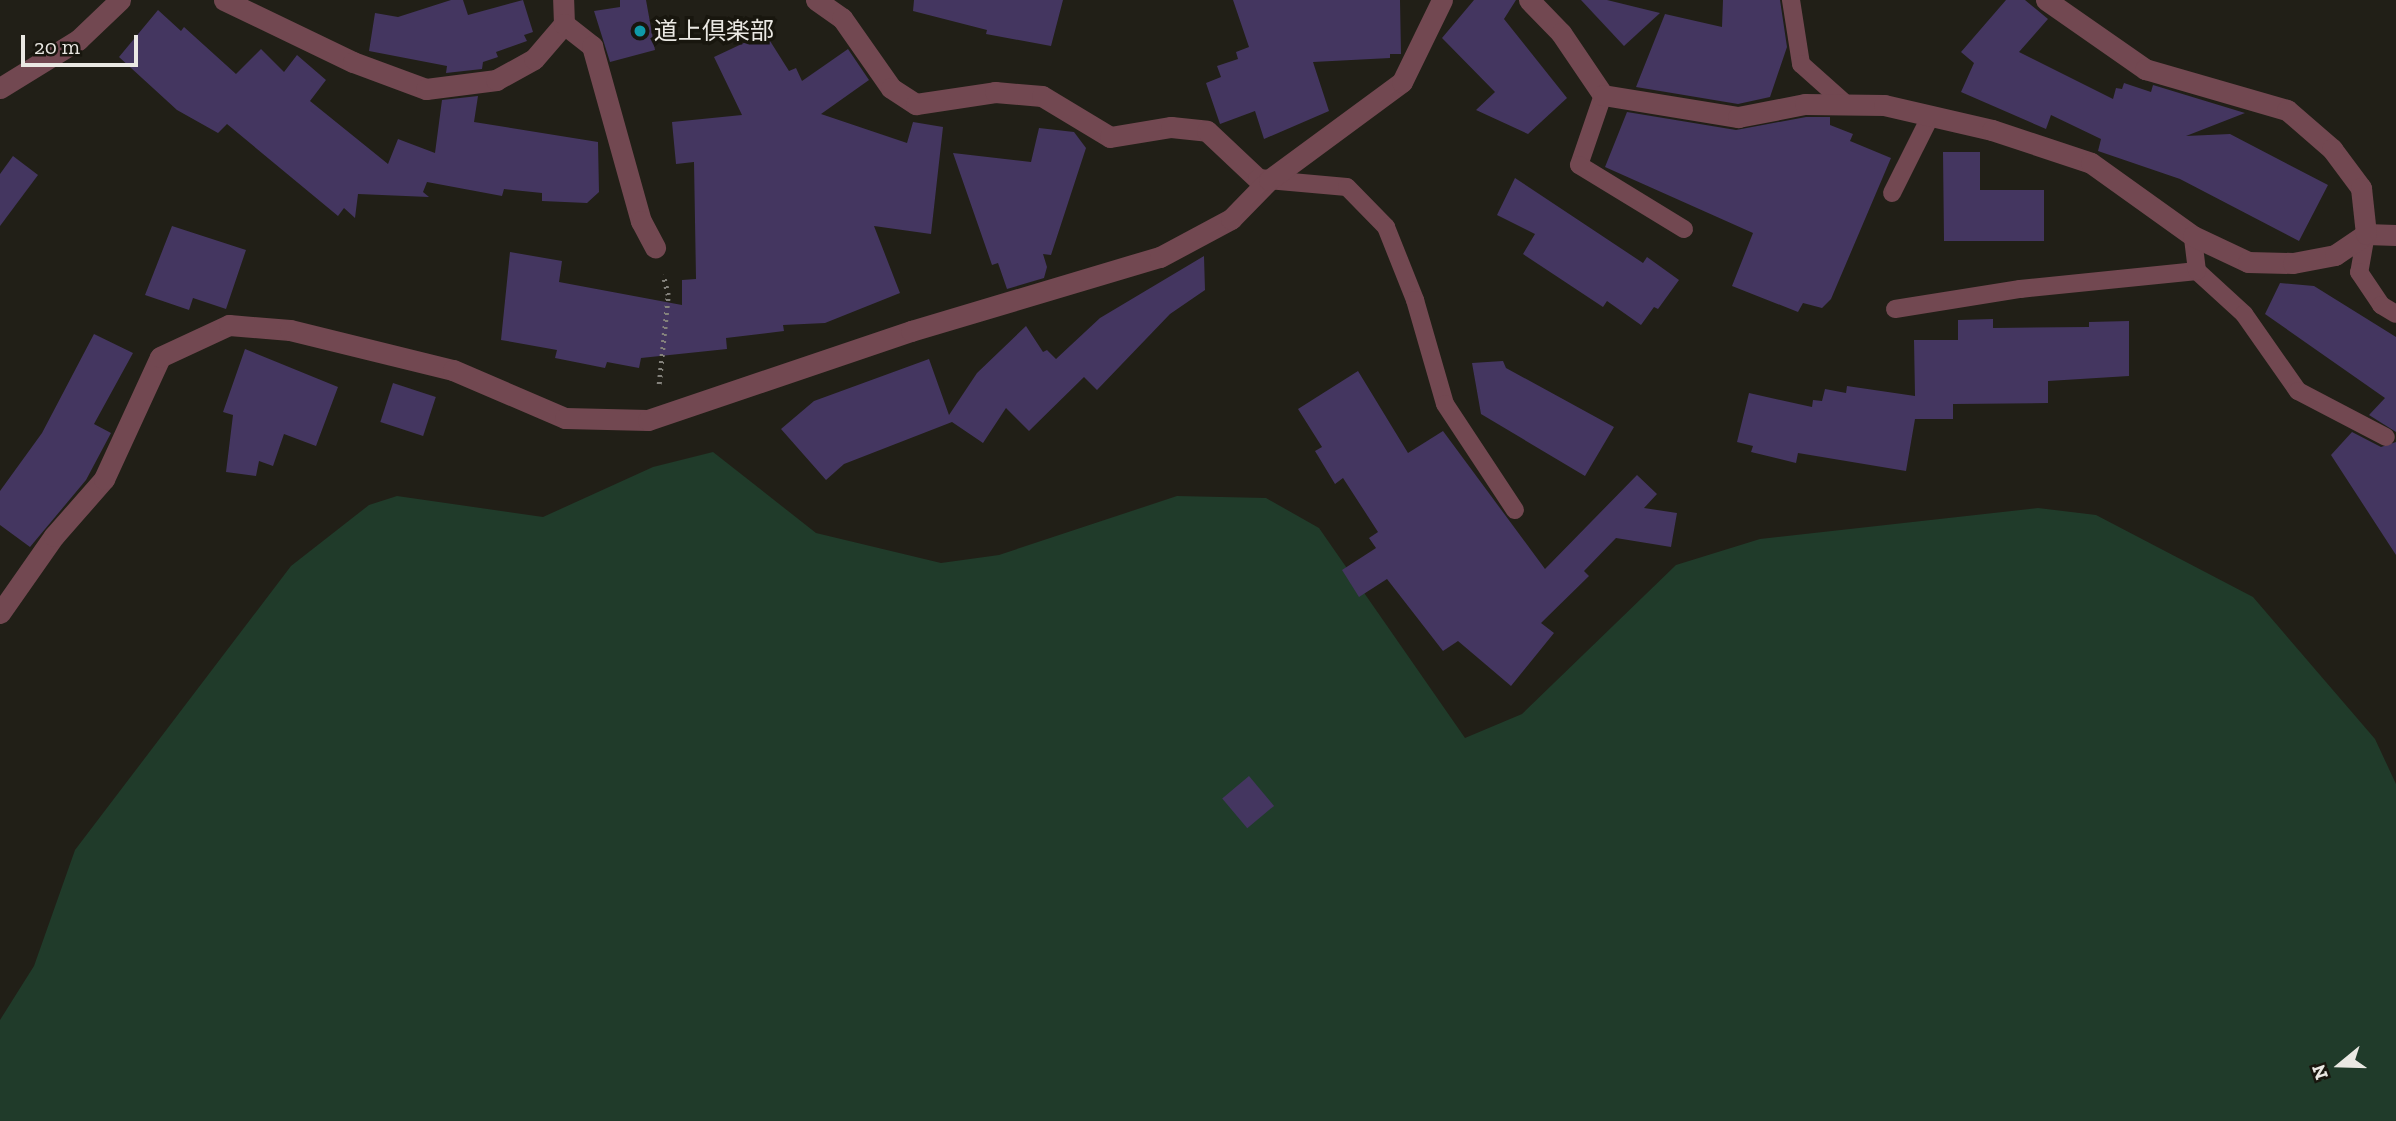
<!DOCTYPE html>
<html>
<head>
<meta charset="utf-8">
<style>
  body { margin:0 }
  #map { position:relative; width:2396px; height:1121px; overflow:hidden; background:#211f17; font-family:"Zilla Slab","Noto Sans JP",serif }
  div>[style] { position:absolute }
  .green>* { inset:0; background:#203b2a }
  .building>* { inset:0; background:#443660; transform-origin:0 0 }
  .path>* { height:4.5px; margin-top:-2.25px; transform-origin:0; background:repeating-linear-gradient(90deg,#84827c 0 2px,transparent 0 7px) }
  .lane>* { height:18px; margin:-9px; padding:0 9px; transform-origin:9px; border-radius:9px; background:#724851 }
  .street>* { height:21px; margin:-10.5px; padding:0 10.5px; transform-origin:10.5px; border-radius:10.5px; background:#724851 }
  .dots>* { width:19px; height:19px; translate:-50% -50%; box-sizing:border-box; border:4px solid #18160e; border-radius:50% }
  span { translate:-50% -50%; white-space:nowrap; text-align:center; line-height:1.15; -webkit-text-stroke:7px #18160e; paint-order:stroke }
  .poi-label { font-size:24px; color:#eae8e3 }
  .left { translate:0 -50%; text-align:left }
  .north { position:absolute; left:2305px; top:1030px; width:70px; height:70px; -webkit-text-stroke:5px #18160e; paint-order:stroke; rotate:251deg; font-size:19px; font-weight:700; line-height:28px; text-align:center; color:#eae8e3 }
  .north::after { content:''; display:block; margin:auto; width:24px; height:32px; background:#eae8e3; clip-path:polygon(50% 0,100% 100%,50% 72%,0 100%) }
  .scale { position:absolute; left:21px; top:35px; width:117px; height:32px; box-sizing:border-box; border:4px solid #eae8e3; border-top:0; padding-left:9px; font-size:21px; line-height:24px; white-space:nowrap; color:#eae8e3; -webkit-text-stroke:5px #18160e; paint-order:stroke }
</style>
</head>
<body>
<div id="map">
  <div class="green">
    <i style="clip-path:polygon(713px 452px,816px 533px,941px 563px,999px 555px,1177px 496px,1266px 498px,1319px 528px,1465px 738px,1522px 714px,1676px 565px,1760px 539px,2038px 508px,2096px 515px,2253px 597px,2375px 739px,2396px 784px,2396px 1121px,0 1121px,0 1020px,34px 966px,75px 850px,291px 566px,369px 505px,397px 496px,543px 517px,653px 467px)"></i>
  </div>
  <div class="building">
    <i style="clip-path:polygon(451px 0,463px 0,468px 15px,523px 0,533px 32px,524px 35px,527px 41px,496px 52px,498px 57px,483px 62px,482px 69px,446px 73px,447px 66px,369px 51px,375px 13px,398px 17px)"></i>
    <i style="clip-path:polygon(620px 0,646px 0,655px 50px,610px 62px,594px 11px,620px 7px)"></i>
    <i style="clip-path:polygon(914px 0,1063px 0,1051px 46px,986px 34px,987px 30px,913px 11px)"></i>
    <i style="clip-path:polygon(1233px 0,1400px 0,1401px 54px,1390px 54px,1390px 58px,1313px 62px,1329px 111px,1264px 139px,1255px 111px,1220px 124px,1206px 83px,1221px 77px,1217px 66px,1238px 59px,1236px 52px,1249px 47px)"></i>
    <i style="clip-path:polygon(1474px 0,1516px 0,1504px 19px,1567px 98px,1528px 134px,1476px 110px,1495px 92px,1442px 38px)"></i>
    <i style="clip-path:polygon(1581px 0,1607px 0,1660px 13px,1624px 46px)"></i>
    <i style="clip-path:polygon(1723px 0,1780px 0,1787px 47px,1770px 97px,1738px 104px,1636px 87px,1665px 14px,1722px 27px)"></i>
    <i style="clip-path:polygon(2006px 0,2025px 0,2048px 19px,2019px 52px,2113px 99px,2116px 88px,2122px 89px,2124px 83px,2151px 92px,2153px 85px,2245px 113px,2186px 136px,2230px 134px,2328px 185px,2299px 241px,2180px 179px,2098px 151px,2101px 139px,2051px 115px,2046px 129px,1961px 92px,1974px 63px,1961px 52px)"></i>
    <i style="clip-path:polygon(158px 10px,181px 31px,184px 27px,236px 74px,261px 49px,284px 72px,297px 55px,326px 80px,310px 101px,388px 164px,398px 139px,435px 153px,442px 100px,478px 96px,474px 122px,598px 142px,599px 192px,587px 203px,542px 201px,542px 193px,504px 189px,502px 196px,427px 182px,423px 192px,429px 197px,358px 194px,355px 218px,344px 208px,338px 216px,227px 124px,218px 133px,177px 110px,119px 57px)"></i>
    <i style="clip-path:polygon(765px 33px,789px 71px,796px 68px,802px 81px,848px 49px,869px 80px,821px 114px,907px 143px,913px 122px,943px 127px,931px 234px,874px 226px,900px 293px,825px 323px,783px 325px,784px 331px,726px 338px,727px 349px,641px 358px,639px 368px,607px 362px,605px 368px,555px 358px,557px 350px,501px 340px,510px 252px,562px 261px,559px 282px,682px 305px,682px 280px,696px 279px,694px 162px,676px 164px,672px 122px,742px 115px,714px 57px)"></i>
    <i style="clip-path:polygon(1627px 112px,1736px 130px,1806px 117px,1830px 117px,1830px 125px,1853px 134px,1850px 141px,1891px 158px,1831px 299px,1822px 308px,1803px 303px,1798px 312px,1732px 286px,1753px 233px,1605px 167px)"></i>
    <i style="clip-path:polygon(1039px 128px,1074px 132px,1086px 148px,1051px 255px,1043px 254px,1047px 267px,1044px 278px,1007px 289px,998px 263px,992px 265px,953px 153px,1031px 162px)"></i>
    <i style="clip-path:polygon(1943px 152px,1980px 152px,1980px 190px,2044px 190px,2044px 241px,1944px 241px)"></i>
    <i style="clip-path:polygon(13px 156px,38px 175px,0 226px,0 174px)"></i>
    <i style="clip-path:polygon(1515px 178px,1643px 263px,1647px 257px,1679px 280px,1658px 309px,1654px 307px,1641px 325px,1607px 301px,1603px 307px,1523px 254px,1535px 234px,1497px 215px)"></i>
    <i style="clip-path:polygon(172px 226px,246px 250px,226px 309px,193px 298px,189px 310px,145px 295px)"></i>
    <i style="clip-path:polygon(1204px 256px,1205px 290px,1170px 314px,1097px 390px,1084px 377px,1029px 431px,1006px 408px,983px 443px,952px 422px,844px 464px,826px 480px,781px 429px,814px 401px,929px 359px,949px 415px,977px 373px,1026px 326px,1043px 352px,1047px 350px,1056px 359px,1100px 318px)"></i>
    <i style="clip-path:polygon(2280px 283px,2314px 286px,2396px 337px,2396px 432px,2369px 415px,2385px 398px,2265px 314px)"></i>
    <i style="clip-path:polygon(1993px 319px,1993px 328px,2089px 327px,2089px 322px,2129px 321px,2129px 376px,2048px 381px,2048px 403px,1953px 404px,1953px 419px,1915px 419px,1906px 471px,1798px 453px,1796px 463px,1751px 452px,1753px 446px,1737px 442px,1749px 393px,1812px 407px,1813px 400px,1822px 401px,1825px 389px,1846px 393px,1847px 386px,1915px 396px,1914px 340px,1958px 340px,1958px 320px)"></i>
    <i style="clip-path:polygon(94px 334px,133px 353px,94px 424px,111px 433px,86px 480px,30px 547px,0 525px,0 491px,42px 433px)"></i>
    <i style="clip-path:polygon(245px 349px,338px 387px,316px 446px,284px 434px,273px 466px,259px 461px,256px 476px,226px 472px,233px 415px,223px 412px)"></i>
    <i style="clip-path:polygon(1503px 361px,1506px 368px,1614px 427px,1585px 476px,1481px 414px,1472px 363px)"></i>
    <i style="clip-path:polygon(1358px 371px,1408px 453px,1443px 431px,1545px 569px,1637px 475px,1657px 494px,1644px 508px,1677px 513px,1671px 547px,1616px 538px,1584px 571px,1589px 576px,1541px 623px,1554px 633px,1511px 686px,1458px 641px,1443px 651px,1387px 579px,1359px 597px,1342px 570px,1376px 548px,1369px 538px,1378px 532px,1343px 478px,1335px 484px,1315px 451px,1322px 447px,1298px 409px)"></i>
    <i style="left:393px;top:383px;width:45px;height:41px;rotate:18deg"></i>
    <i style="clip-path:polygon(2352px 432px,2381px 447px,2396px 442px,2396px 555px,2331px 455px)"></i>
    <i style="left:1249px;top:776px;width:39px;height:35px;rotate:50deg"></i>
  </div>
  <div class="path">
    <i style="left:659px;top:384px;width:89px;rotate:-84.2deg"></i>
    <i style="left:668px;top:295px;width:21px;rotate:-104deg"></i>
  </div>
  <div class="lane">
    <i style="left:1791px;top:0;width:65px;rotate:81.1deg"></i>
    <i style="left:1801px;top:64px;width:62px;rotate:41.7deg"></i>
    <i style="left:1603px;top:95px;width:74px;rotate:108.9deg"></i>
    <i style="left:1579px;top:165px;width:123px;rotate:31.4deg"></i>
    <i style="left:1269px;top:180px;width:78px;rotate:5.1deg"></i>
    <i style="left:1347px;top:187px;width:56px;rotate:45.7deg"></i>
    <i style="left:1386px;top:227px;width:79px;rotate:68.3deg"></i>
    <i style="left:1415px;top:300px;width:108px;rotate:73.9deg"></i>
    <i style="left:1445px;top:404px;width:127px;rotate:56.6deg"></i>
    <i style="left:1892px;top:193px;width:87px;rotate:-63.4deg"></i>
    <i style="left:2366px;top:234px;width:39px;rotate:100deg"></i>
    <i style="left:2359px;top:272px;width:40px;rotate:56deg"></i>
    <i style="left:2381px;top:305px;width:17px;rotate:31deg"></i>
    <i style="left:2197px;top:271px;width:64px;rotate:42.5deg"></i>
    <i style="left:2244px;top:314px;width:94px;rotate:55deg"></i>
    <i style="left:2298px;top:391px;width:99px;rotate:27.6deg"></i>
    <i style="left:1895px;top:309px;width:127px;rotate:-9.1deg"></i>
    <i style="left:2020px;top:289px;width:178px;rotate:-5.8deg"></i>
    <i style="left:2197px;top:271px;width:35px;rotate:-97deg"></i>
  </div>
  <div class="street">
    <i style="left:224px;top:0;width:143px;rotate:25.7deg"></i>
    <i style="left:353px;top:62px;width:78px;rotate:20.3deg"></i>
    <i style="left:426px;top:89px;width:71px;rotate:-7.3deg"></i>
    <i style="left:496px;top:80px;width:43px;rotate:-28.9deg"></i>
    <i style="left:534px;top:59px;width:46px;rotate:-49.4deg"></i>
    <i style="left:564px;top:24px;width:24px;rotate:-92deg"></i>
    <i style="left:816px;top:0;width:32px;rotate:35deg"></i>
    <i style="left:842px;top:18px;width:85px;rotate:55deg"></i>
    <i style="left:891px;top:88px;width:30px;rotate:33deg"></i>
    <i style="left:916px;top:104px;width:80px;rotate:-8.6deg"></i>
    <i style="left:995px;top:92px;width:47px;rotate:4.9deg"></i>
    <i style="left:1042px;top:96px;width:79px;rotate:31.1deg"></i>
    <i style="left:1110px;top:137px;width:62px;rotate:-9.3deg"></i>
    <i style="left:1171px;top:127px;width:36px;rotate:6deg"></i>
    <i style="left:1207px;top:131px;width:70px;rotate:43.3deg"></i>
    <i style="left:1258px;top:179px;width:11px;rotate:5deg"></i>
    <i style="left:1529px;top:0;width:46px;rotate:45.9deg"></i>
    <i style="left:1561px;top:33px;width:75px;rotate:55.9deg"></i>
    <i style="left:1603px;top:95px;width:137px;rotate:9.3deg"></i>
    <i style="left:1738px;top:117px;width:68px;rotate:-11deg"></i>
    <i style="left:1805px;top:104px;width:79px;rotate:0.7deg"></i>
    <i style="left:1884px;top:105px;width:111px;rotate:13deg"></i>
    <i style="left:1992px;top:130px;width:104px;rotate:18.4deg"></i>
    <i style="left:2091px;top:163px;width:125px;rotate:35.6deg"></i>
    <i style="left:2193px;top:236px;width:61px;rotate:25.3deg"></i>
    <i style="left:2248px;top:262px;width:45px;rotate:1.3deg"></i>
    <i style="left:2293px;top:263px;width:43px;rotate:-10.8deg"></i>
    <i style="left:2335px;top:255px;width:37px;rotate:-34deg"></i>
    <i style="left:2366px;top:234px;width:30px;rotate:2deg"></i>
    <i style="left:2046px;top:0;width:121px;rotate:34.9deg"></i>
    <i style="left:2145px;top:69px;width:148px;rotate:16.1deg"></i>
    <i style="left:2287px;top:110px;width:60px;rotate:40.9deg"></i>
    <i style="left:2332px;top:149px;width:49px;rotate:53.4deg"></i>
    <i style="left:2361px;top:188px;width:46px;rotate:83.8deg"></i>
    <i style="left:564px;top:24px;width:36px;rotate:38deg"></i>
    <i style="left:592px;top:46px;width:182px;rotate:74.4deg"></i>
    <i style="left:641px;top:221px;width:30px;rotate:62deg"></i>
    <i style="left:0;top:88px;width:92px;rotate:-31.6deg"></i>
    <i style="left:78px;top:40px;width:58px;rotate:-43.6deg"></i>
    <i style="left:0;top:613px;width:94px;rotate:-55deg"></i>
    <i style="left:54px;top:536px;width:76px;rotate:-48.7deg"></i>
    <i style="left:104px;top:479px;width:134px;rotate:-65.3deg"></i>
    <i style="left:160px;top:357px;width:76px;rotate:-24.9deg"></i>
    <i style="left:229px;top:325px;width:61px;rotate:4.7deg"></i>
    <i style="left:290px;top:330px;width:168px;rotate:13.8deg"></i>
    <i style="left:453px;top:370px;width:122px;rotate:23.2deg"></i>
    <i style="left:565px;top:418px;width:83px;rotate:1.4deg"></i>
    <i style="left:648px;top:420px;width:278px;rotate:-18.7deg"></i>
    <i style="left:911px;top:331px;width:260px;rotate:-16.6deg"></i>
    <i style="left:1160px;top:257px;width:81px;rotate:-28.2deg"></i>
    <i style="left:1231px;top:219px;width:54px;rotate:-45.7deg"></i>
    <i style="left:1269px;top:180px;width:165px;rotate:-36.4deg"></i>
    <i style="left:1402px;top:82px;width:91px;rotate:-64deg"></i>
  </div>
  <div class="dots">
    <i style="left:640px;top:31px;background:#0f9aa8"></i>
  </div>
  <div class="poi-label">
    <span class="left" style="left:654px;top:31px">道上倶楽部</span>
  </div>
  <div class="north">N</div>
  <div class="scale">20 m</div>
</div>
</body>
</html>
